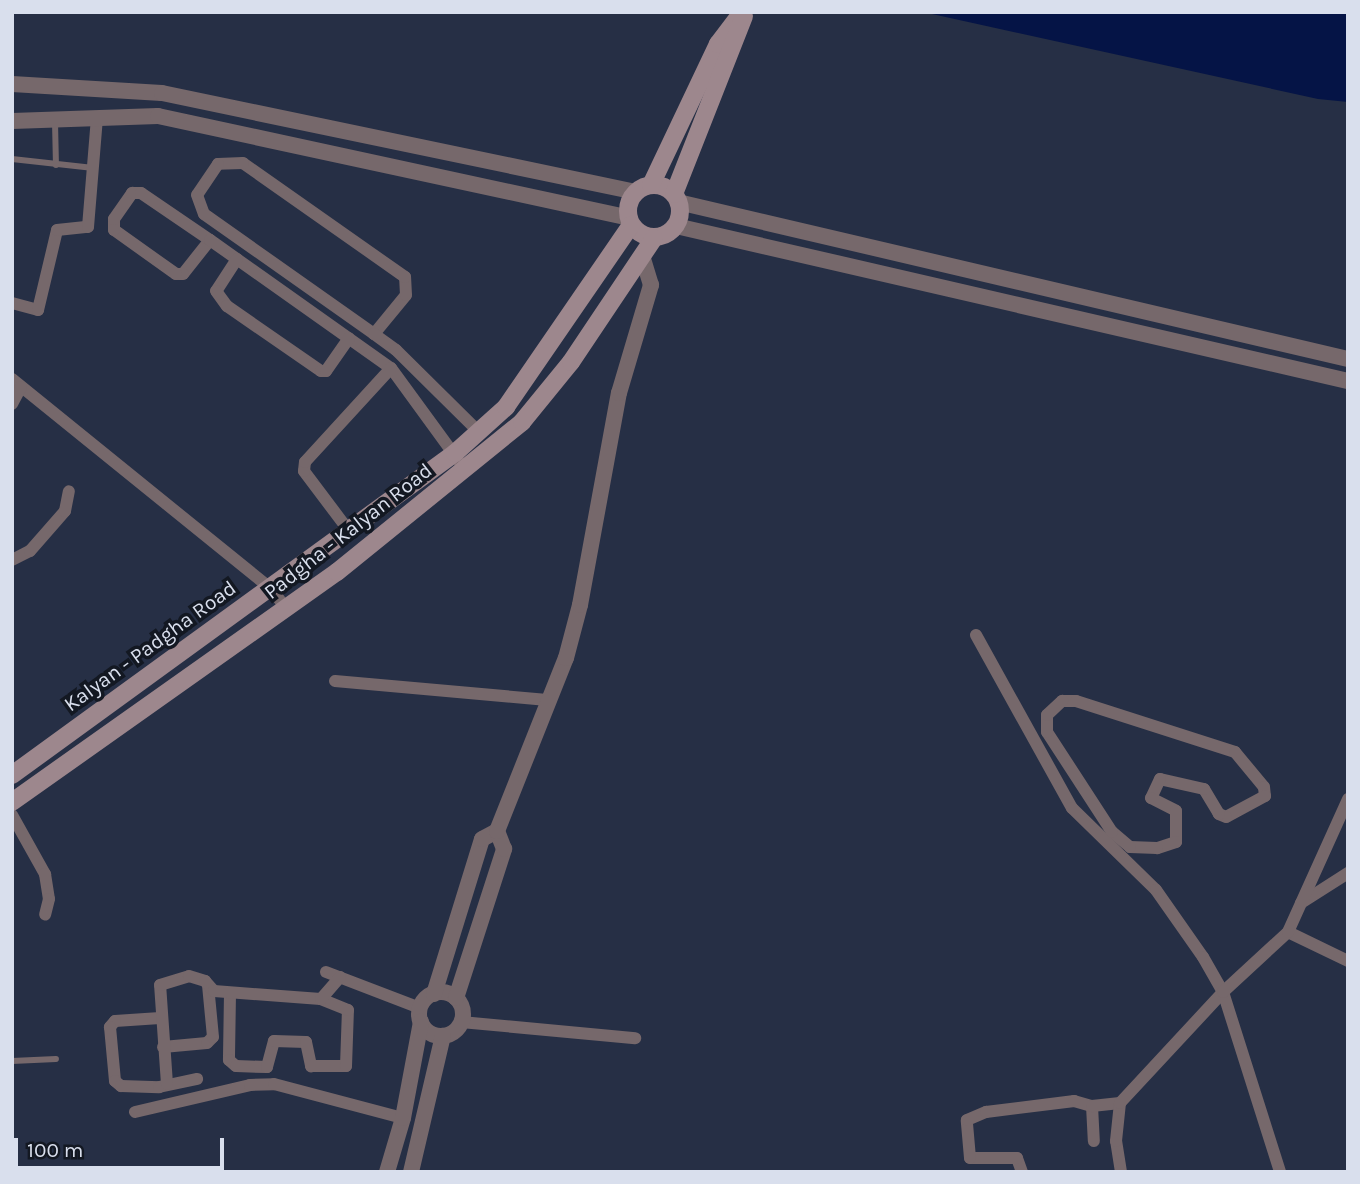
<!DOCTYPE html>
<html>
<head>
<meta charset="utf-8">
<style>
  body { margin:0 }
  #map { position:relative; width:1360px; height:1184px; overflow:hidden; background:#262f45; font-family:Karla,sans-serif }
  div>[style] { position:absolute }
  .water>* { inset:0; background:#051446 }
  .service>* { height:6px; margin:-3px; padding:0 3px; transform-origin:3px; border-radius:3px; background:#76686b }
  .minor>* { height:12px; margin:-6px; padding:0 6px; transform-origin:6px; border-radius:6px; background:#76686b }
  .tertiary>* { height:16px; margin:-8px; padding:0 8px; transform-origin:8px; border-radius:8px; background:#76686b }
  .tertiary>.ring { margin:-8px; padding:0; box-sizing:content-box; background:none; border:16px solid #76686b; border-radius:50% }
  .secondary>* { height:18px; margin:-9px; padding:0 9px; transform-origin:9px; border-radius:9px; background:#9d878d }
  .secondary>.ring { margin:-9px; padding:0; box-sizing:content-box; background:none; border:18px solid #9d878d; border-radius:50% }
  span { translate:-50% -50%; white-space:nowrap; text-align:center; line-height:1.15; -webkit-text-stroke:7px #131822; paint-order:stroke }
  .street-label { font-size:21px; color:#d9dfed }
  .frame { position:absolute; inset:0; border:14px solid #d9dfed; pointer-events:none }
  .scale { position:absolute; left:14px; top:1138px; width:210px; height:32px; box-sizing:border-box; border:4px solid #d9dfed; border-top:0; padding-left:9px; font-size:21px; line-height:24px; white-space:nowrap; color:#d9dfed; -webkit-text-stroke:5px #131822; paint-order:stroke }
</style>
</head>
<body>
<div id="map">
  <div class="water">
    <i style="clip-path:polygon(923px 12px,1348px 12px,1348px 102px,1318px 99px)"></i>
  </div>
  <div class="service">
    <i style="left:55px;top:122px;width:43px;rotate:88.7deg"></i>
    <i style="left:12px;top:159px;width:82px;rotate:6.3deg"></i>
    <i style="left:12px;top:1061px;width:44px;rotate:-2.6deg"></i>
  </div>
  <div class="minor">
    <i style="left:210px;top:240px;width:43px;rotate:128.5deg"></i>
    <i style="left:183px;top:274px;width:7px;rotate:180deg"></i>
    <i style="left:176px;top:274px;width:76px;rotate:-144.6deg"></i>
    <i style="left:114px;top:230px;width:11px;rotate:-90deg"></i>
    <i style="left:114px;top:219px;width:32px;rotate:-55deg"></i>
    <i style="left:132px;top:193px;width:9px"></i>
    <i style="left:141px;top:193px;width:83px;rotate:34.3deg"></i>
    <i style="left:210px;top:240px;width:222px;rotate:35.3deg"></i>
    <i style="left:391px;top:368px;width:114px;rotate:53.9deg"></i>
    <i style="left:237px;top:259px;width:38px;rotate:123deg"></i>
    <i style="left:216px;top:291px;width:19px;rotate:54deg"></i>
    <i style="left:227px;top:306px;width:114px;rotate:34.7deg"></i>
    <i style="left:321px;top:371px;width:5px"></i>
    <i style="left:326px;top:371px;width:40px;rotate:-55.1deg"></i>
    <i style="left:12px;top:303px;width:27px;rotate:15deg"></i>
    <i style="left:38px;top:310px;width:82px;rotate:-76.6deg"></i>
    <i style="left:57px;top:230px;width:31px;rotate:-6deg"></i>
    <i style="left:88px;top:227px;width:109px;rotate:-85.3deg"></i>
    <i style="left:374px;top:334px;width:50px;rotate:-50.6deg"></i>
    <i style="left:406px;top:295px;width:18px;rotate:-93deg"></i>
    <i style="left:405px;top:277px;width:198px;rotate:-144.9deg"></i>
    <i style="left:243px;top:163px;width:25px;rotate:178deg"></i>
    <i style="left:218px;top:164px;width:37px;rotate:124deg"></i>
    <i style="left:197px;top:195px;width:20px;rotate:70deg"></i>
    <i style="left:204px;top:214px;width:208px;rotate:35.2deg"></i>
    <i style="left:374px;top:334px;width:27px;rotate:36deg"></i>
    <i style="left:396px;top:350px;width:117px;rotate:44.7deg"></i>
    <i style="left:12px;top:379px;width:332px;rotate:39deg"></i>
    <i style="left:270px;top:588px;width:27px;rotate:51deg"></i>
    <i style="left:12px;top:404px;width:19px;rotate:-62deg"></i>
    <i style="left:349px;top:531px;width:75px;rotate:-126.9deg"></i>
    <i style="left:304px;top:471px;width:9px;rotate:-84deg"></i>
    <i style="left:305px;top:462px;width:127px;rotate:-47.5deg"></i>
    <i style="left:12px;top:560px;width:20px;rotate:-27deg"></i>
    <i style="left:30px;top:551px;width:53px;rotate:-48.8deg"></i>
    <i style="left:65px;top:511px;width:20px;rotate:-79deg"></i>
    <i style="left:976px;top:635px;width:198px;rotate:61deg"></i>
    <i style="left:1072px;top:808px;width:117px;rotate:44.3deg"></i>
    <i style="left:1156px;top:890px;width:82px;rotate:55deg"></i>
    <i style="left:1203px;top:957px;width:40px;rotate:60.3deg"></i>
    <i style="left:1223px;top:992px;width:189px;rotate:72.4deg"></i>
    <i style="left:335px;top:681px;width:213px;rotate:5.1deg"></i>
    <i style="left:1062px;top:701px;width:14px"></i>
    <i style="left:1076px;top:701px;width:167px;rotate:17.8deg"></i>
    <i style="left:1235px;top:752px;width:45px;rotate:50.4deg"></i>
    <i style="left:1264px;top:787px;width:9px;rotate:84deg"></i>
    <i style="left:1265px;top:796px;width:44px;rotate:151.7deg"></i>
    <i style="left:1226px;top:817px;width:8px;rotate:-157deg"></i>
    <i style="left:1219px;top:814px;width:29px;rotate:-121deg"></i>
    <i style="left:1204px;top:789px;width:45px;rotate:-167.2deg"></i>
    <i style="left:1160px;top:779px;width:21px;rotate:115deg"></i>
    <i style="left:1151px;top:798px;width:28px;rotate:27deg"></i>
    <i style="left:1176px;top:811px;width:31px;rotate:90deg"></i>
    <i style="left:1176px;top:842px;width:20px;rotate:162deg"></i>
    <i style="left:1157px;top:848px;width:27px;rotate:-178deg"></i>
    <i style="left:1130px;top:847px;width:23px;rotate:-140deg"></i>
    <i style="left:1112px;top:832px;width:119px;rotate:-123deg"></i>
    <i style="left:1047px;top:732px;width:17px;rotate:-90deg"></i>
    <i style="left:1047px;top:715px;width:21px;rotate:-43deg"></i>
    <i style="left:12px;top:815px;width:68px;rotate:60.8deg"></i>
    <i style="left:45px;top:874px;width:25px;rotate:81deg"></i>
    <i style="left:49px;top:899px;width:16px;rotate:104deg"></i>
    <i style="left:1301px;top:903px;width:56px;rotate:-32.6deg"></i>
    <i style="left:1288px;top:932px;width:67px;rotate:25.8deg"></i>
    <i style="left:326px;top:972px;width:101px;rotate:21deg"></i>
    <i style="left:230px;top:993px;width:67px;rotate:90.9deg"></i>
    <i style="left:229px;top:1060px;width:9px;rotate:41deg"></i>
    <i style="left:236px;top:1066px;width:31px;rotate:2deg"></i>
    <i style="left:267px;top:1067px;width:27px;rotate:-75deg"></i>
    <i style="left:274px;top:1041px;width:32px;rotate:2deg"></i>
    <i style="left:306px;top:1042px;width:25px;rotate:78deg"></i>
    <i style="left:311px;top:1066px;width:35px"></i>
    <i style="left:346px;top:1066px;width:56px;rotate:-88deg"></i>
    <i style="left:348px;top:1010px;width:29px;rotate:-158deg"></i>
    <i style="left:160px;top:1018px;width:45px;rotate:176.2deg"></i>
    <i style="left:115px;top:1021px;width:8px;rotate:130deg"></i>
    <i style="left:110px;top:1027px;width:54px;rotate:84.7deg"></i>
    <i style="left:115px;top:1081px;width:8px;rotate:40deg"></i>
    <i style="left:121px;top:1086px;width:38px;rotate:2deg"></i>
    <i style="left:159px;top:1087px;width:39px;rotate:-12deg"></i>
    <i style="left:461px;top:1022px;width:175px;rotate:5.3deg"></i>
    <i style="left:163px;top:1047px;width:44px;rotate:-5.2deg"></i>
    <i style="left:207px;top:1043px;width:8px;rotate:-45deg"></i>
    <i style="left:213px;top:1037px;width:52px;rotate:-95.5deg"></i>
    <i style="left:167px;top:1084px;width:99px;rotate:-94deg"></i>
    <i style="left:160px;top:985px;width:30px;rotate:-17deg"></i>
    <i style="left:189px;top:976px;width:17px;rotate:17deg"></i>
    <i style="left:205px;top:981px;width:13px;rotate:48deg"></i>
    <i style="left:214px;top:991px;width:107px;rotate:4.3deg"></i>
    <i style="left:321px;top:999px;width:29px;rotate:-49deg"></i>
    <i style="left:1092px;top:1106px;width:35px;rotate:87deg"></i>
    <i style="left:135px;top:1112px;width:118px;rotate:-13.2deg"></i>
    <i style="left:250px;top:1085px;width:24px;rotate:-2deg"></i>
    <i style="left:274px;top:1084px;width:133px;rotate:14.8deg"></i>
    <i style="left:1022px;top:1172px;width:15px;rotate:-110deg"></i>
    <i style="left:1017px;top:1158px;width:47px;rotate:180deg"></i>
    <i style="left:970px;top:1158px;width:38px;rotate:-95deg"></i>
    <i style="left:967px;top:1120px;width:21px;rotate:-23deg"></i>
    <i style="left:986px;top:1112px;width:89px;rotate:-7.1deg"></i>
    <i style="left:1074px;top:1101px;width:19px;rotate:16deg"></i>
    <i style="left:1092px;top:1106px;width:28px;rotate:-6deg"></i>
    <i style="left:1121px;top:1172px;width:31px;rotate:-99deg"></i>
    <i style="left:1116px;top:1141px;width:38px;rotate:-84deg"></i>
    <i style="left:1120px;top:1103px;width:151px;rotate:-47.1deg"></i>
    <i style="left:1223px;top:992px;width:88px;rotate:-42.7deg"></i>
    <i style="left:1288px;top:932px;width:146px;rotate:-65.7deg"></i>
  </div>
  <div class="tertiary">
    <i style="left:12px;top:84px;width:150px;rotate:3.4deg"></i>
    <i style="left:162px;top:93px;width:483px;rotate:11.8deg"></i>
    <i style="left:12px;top:121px;width:146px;rotate:-2deg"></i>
    <i style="left:158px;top:116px;width:480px;rotate:12.2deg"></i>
    <i style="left:678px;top:202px;width:688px;rotate:13.19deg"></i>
    <i style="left:676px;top:226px;width:690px;rotate:12.99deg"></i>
    <i class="ring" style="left:419px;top:992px;width:28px;height:28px"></i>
    <i style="left:434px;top:994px;width:162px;rotate:-72.8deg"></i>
    <i style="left:482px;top:839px;width:17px;rotate:-28deg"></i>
    <i style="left:456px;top:998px;width:157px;rotate:-72.1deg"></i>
    <i style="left:504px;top:849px;width:19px;rotate:-111deg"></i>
    <i style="left:497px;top:831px;width:186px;rotate:-68.3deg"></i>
    <i style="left:566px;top:658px;width:55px;rotate:-75.2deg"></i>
    <i style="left:580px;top:605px;width:216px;rotate:-79.6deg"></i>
    <i style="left:619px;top:393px;width:113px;rotate:-73.5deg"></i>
    <i style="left:651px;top:285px;width:30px;rotate:-107deg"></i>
    <i style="left:387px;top:1172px;width:56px;rotate:-73.5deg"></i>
    <i style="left:403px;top:1118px;width:98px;rotate:-79.4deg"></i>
    <i style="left:411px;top:1172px;width:140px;rotate:-76.8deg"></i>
  </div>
  <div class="secondary">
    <i class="ring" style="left:628px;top:185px;width:34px;height:34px"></i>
    <i style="left:651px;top:185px;width:156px;rotate:-64.6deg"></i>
    <i style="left:718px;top:44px;width:40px;rotate:-53deg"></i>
    <i style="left:674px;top:194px;width:191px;rotate:-68.5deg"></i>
    <i style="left:12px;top:775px;width:548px;rotate:-36.01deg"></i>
    <i style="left:455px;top:453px;width:69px;rotate:-42deg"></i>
    <i style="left:506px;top:407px;width:221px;rotate:-55.5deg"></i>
    <i style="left:12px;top:802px;width:398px;rotate:-35.3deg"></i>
    <i style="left:337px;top:572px;width:238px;rotate:-39deg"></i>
    <i style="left:522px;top:422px;width:77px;rotate:-50.8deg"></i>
    <i style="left:571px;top:362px;width:149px;rotate:-56.2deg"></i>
  </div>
  <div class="street-label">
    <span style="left:348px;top:531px;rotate:-38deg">Padgha - Kalyan Road</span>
    <span style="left:150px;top:646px;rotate:-36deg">Kalyan - Padgha Road</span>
  </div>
  <div class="frame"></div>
  <div class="scale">100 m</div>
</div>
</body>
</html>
